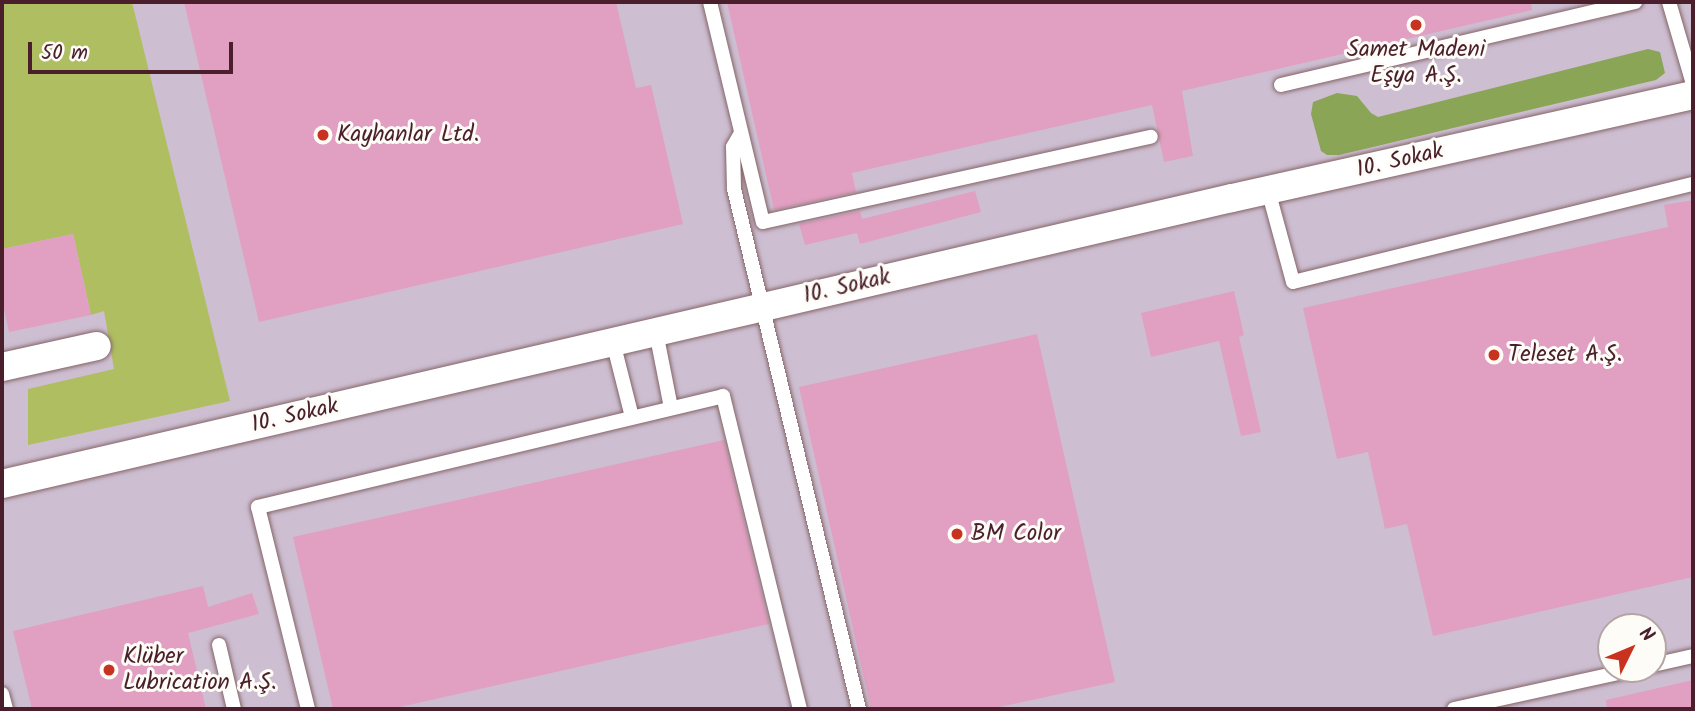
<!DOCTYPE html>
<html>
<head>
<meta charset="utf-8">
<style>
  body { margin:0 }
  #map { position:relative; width:1695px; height:711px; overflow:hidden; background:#f2e8d0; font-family:Kalam,sans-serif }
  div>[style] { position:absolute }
  .industrial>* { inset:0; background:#cdbed2 }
  .green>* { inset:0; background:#afbe61 }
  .forest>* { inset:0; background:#8ba557 }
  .building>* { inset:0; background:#e1a0c2 }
  .roads { filter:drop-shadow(0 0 2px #856565) drop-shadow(0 0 2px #856565) }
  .service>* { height:14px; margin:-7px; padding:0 7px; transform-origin:7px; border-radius:7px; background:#fff }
  .minor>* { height:28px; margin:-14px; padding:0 14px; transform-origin:14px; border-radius:14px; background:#fff }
  .dots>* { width:19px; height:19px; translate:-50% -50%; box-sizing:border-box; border:4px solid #fdfcf7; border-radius:50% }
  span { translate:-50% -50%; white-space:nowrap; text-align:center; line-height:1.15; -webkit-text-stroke:6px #fdfcf7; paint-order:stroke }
  .poi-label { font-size:23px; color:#4a1f2b }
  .left { translate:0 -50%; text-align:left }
  .street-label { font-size:23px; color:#4a1f2b }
  .frame { position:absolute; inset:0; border:4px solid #4a1f2b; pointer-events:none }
  .north { position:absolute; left:1597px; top:613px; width:70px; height:70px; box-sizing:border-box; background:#fdfcf7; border:2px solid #b5a4a5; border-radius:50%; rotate:47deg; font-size:19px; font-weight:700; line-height:28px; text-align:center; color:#4a1f2b }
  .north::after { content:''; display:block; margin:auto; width:24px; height:32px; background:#c8321e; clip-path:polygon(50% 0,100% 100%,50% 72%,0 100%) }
  .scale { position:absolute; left:28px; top:42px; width:205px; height:32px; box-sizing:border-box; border:4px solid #4a1f2b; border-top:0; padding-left:9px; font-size:21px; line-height:24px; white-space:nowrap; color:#4a1f2b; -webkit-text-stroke:5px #fdfcf7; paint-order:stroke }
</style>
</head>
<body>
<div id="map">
  <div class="industrial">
    <i style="clip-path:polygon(evenodd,2px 2px,1693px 2px,1693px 709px,2px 709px,2px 2px,1611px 627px,1653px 627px,1653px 669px,1611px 669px,1611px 627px)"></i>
  </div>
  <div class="green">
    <i style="clip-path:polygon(2px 2px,132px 2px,230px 401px,28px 445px,28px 389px,114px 369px,104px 311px,91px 315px,73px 234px,2px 249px)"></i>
  </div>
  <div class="forest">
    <i style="clip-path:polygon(1648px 49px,1660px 52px,1665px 73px,1656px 80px,1339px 155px,1327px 155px,1321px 151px,1311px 114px,1313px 102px,1337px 93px,1357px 96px,1371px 113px,1378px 117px)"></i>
  </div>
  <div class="building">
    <i style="clip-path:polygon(184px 2px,616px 2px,636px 88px,651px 85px,683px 224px,259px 322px)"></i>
    <i style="clip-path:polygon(727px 2px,1531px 2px,1532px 10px,1182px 91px,1193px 156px,1164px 162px,1152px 105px,852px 173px,856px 192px,774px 210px)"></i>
    <i style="clip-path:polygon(975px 191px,981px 212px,860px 244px,857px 233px,805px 245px,799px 224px,860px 211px,862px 219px)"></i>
    <i style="clip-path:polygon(1693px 200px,1693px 577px,1433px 636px,1407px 524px,1385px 529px,1368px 452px,1337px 459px,1303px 308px,1668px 227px,1664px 205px)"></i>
    <i style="clip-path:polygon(73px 234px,91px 315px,9px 332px,2px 300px,2px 249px)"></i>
    <i style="clip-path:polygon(1234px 291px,1244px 335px,1239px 337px,1261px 432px,1241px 436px,1219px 341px,1151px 357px,1141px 313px)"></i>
    <i style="clip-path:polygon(1037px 334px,1115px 682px,990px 709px,871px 709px,799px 387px)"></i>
    <i style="clip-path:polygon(724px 440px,769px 624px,391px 709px,333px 709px,293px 537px)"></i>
    <i style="clip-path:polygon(203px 586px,208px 607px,252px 593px,259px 614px,188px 633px,206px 709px,32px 709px,13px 631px)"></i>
    <i style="clip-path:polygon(1693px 680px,1693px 709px,1607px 709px,1606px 700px)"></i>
  </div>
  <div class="roads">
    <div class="service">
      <i style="left:710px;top:2px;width:226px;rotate:76.5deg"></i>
      <i style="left:763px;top:222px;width:397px;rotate:-12.4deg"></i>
      <i style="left:1669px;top:2px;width:85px;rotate:73.7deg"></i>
      <i style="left:1281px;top:85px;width:364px;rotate:-13.2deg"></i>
      <i style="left:741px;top:133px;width:16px;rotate:120deg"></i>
      <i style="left:733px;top:147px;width:42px;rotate:88.6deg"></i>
      <i style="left:734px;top:189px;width:535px;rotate:76.48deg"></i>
      <i style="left:1268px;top:190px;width:95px;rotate:74.8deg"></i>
      <i style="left:1293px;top:282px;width:412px;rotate:-13.8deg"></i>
      <i style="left:656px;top:332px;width:77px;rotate:78.8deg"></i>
      <i style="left:613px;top:342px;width:77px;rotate:75.8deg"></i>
      <i style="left:219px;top:645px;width:66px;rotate:76.8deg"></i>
      <i style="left:1653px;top:665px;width:41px;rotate:-12.7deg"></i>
      <i style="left:2px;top:694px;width:16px;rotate:75deg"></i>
      <i style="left:308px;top:709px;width:208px;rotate:-103.9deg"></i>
      <i style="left:258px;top:507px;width:478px;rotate:-13.4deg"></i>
      <i style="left:723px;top:396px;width:322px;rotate:76.2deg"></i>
      <i style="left:1454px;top:709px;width:186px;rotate:-12.4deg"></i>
    </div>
    <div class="minor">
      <i style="left:2px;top:367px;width:97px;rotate:-12.5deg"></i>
      <i style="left:2px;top:484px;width:1263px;rotate:-13.09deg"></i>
      <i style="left:1232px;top:198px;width:472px;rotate:-12.6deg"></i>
    </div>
  </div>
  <div class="dots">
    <i style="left:1416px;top:25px;background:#c8321e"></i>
    <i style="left:323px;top:135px;background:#c8321e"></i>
    <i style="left:1494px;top:355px;background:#c8321e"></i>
    <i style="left:957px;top:534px;background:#c8321e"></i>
    <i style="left:109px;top:670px;background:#c8321e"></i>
  </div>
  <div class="poi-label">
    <span style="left:1416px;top:63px">Samet Madeni<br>Eşya A.Ş.</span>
    <span class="left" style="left:337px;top:135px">Kayhanlar Ltd.</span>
    <span class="left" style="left:1508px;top:355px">Teleset A.Ş.</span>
    <span class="left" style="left:971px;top:534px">BM Color</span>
    <span class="left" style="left:123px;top:670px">Klüber<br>Lubrication A.Ş.</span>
  </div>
  <div class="street-label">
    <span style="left:1400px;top:161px;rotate:-13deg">10. Sokak</span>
    <span style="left:847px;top:287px;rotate:-13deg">10. Sokak</span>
    <span style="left:295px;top:416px;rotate:-13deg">10. Sokak</span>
  </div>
  <div class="frame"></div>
  <div class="north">N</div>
  <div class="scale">50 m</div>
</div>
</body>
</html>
